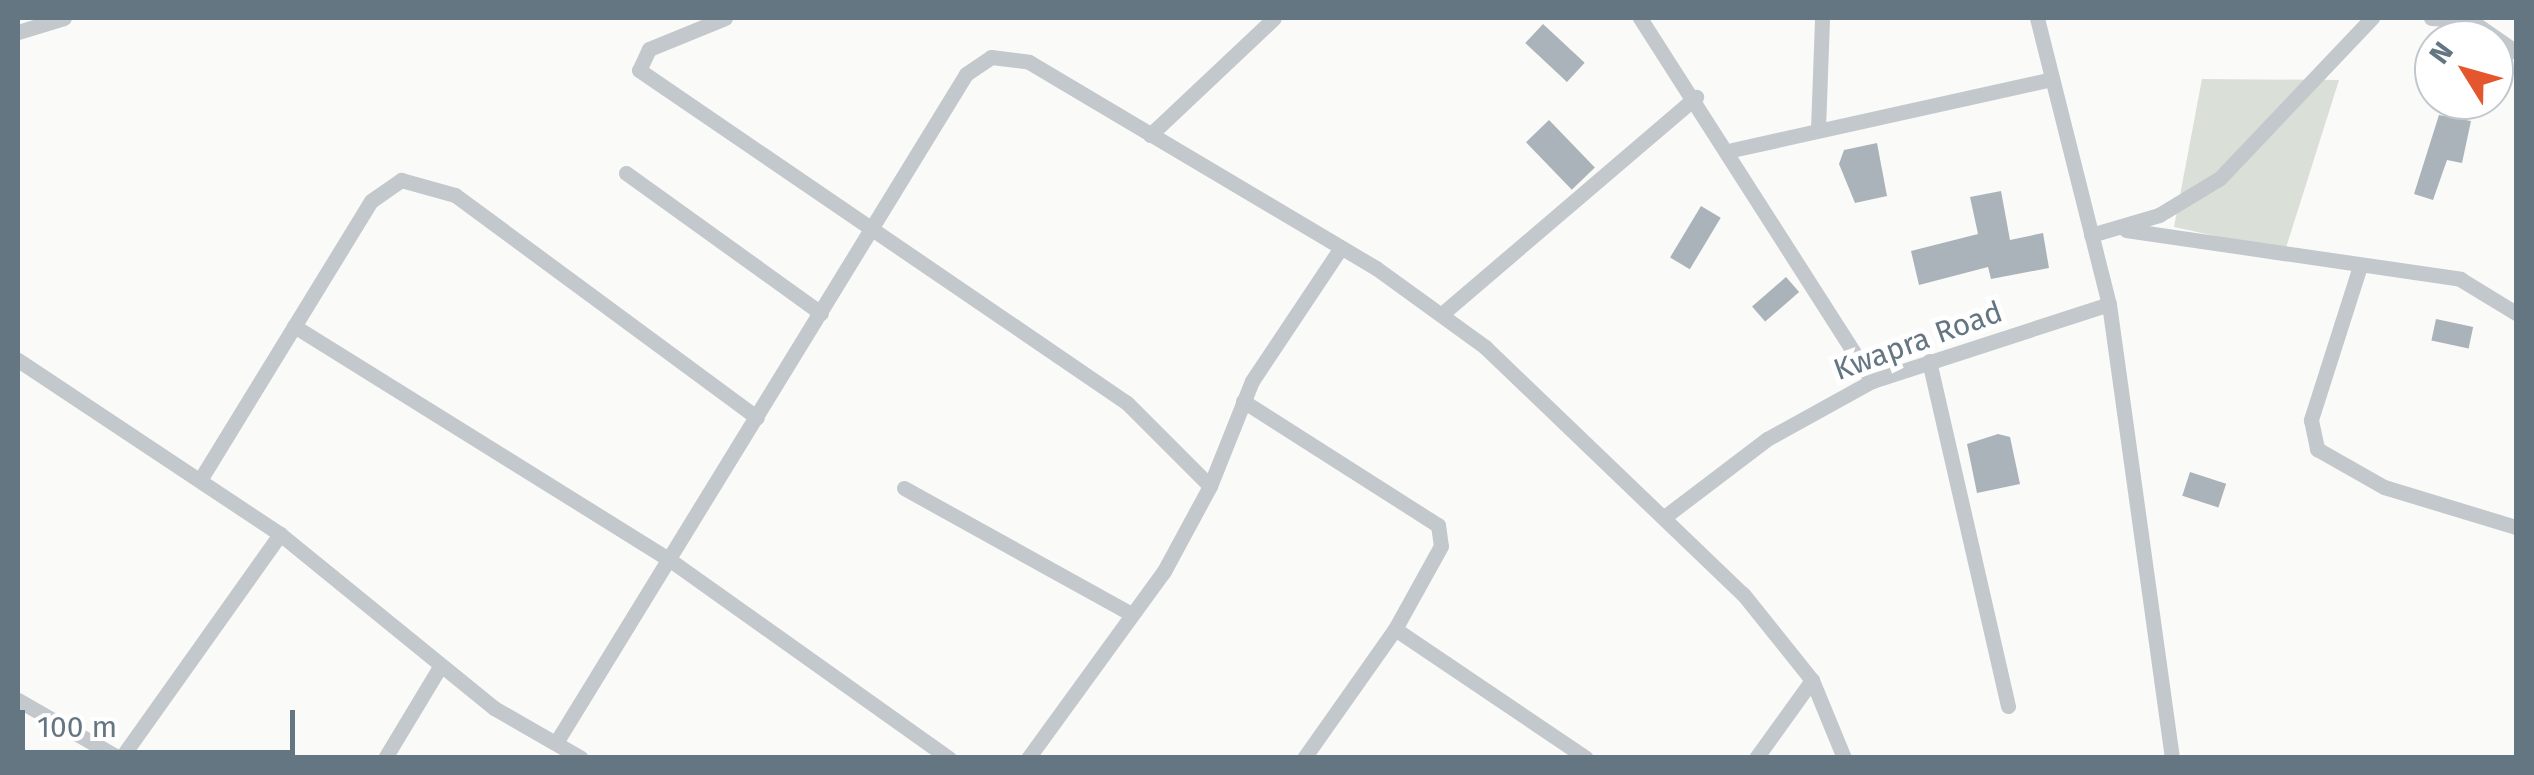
<!DOCTYPE html>
<html>
<head>
<meta charset="utf-8">
<style>
  body { margin:0 }
  #map { position:relative; width:2534px; height:775px; overflow:hidden; background:#fafaf8; font-family:"Fira Sans",sans-serif }
  div>[style] { position:absolute }
  .green>* { inset:0; background:#dadfd7 }
  .building>* { inset:0; background:#aab3b9; transform-origin:0 0 }
  .minor>* { height:15px; margin:-7.5px; padding:0 7.5px; transform-origin:7.5px; border-radius:7.5px; background:#c3c8cc }
  span { translate:-50% -50%; white-space:nowrap; text-align:center; line-height:1.15; -webkit-text-stroke:10px #fff; paint-order:stroke }
  .street-label { font-size:30px; color:#657683 }
  .frame { position:absolute; inset:0; border:20px solid #657683; pointer-events:none }
  .north { position:absolute; left:2414px; top:20px; width:100px; height:100px; box-sizing:border-box; background:#fff; border:2px solid #c1c8cd; border-radius:50%; rotate:307deg; font-size:28px; font-weight:700; line-height:40px; text-align:center; color:#657683 }
  .north::after { content:''; display:block; margin:auto; width:35px; height:45px; background:#e4572e; clip-path:polygon(50% 0,100% 100%,50% 72%,0 100%) }
  .scale { position:absolute; left:20px; top:710px; width:275px; height:45px; box-sizing:border-box; border:5px solid #657683; border-top:0; padding-left:12px; font-size:30px; line-height:35px; white-space:nowrap; color:#657683; -webkit-text-stroke:8px #fff; paint-order:stroke }
</style>
</head>
<body>
<div id="map">
  <div class="green">
    <i style="clip-path:polygon(2202px 79px,2339px 80px,2285px 251px,2174px 227px)"></i>
  </div>
  <div class="building">
    <i style="left:1543px;top:24px;width:57px;height:26px;rotate:43deg"></i>
    <i style="clip-path:polygon(2439px 115px,2471px 121px,2462px 163px,2447px 160px,2433px 200px,2414px 194px)"></i>
    <i style="left:1549px;top:120px;width:66px;height:32px;rotate:46deg"></i>
    <i style="clip-path:polygon(1877px 143px,1887px 196px,1855px 203px,1839px 164px,1844px 150px)"></i>
    <i style="clip-path:polygon(2001px 191px,2010px 240px,2043px 233px,2049px 268px,1991px 279px,1988px 267px,1919px 285px,1911px 251px,1978px 234px,1970px 197px)"></i>
    <i style="left:1701px;top:206px;width:23px;height:60px;rotate:31deg"></i>
    <i style="left:1786px;top:277px;width:20px;height:45px;rotate:49deg"></i>
    <i style="left:2436px;top:319px;width:38px;height:22px;rotate:12deg"></i>
    <i style="clip-path:polygon(1998px 434px,2010px 437px,2020px 484px,1977px 493px,1967px 444px)"></i>
    <i style="left:2190px;top:472px;width:38px;height:25px;rotate:18deg"></i>
  </div>
  <div class="minor">
    <i style="left:725px;top:18px;width:82px;rotate:157.8deg"></i>
    <i style="left:649px;top:49px;width:23px;rotate:115deg"></i>
    <i style="left:639px;top:70px;width:591px;rotate:34.31deg"></i>
    <i style="left:1127px;top:403px;width:117px;rotate:45deg"></i>
    <i style="left:1210px;top:486px;width:97px;rotate:118.4deg"></i>
    <i style="left:1164px;top:571px;width:231px;rotate:126deg"></i>
    <i style="left:1640px;top:18px;width:431px;rotate:57.4deg"></i>
    <i style="left:2037px;top:18px;width:295px;rotate:75.9deg"></i>
    <i style="left:2109px;top:304px;width:458px;rotate:82.1deg"></i>
    <i style="left:2431px;top:18px;width:39px;rotate:3deg"></i>
    <i style="left:2470px;top:20px;width:56px;rotate:34.8deg"></i>
    <i style="left:18px;top:32px;width:48px;rotate:-16.9deg"></i>
    <i style="left:1818px;top:129px;width:111px;rotate:-87.9deg"></i>
    <i style="left:1150px;top:135px;width:170px;rotate:-43.3deg"></i>
    <i style="left:1732px;top:150px;width:328px;rotate:-12.5deg"></i>
    <i style="left:626px;top:173px;width:240px;rotate:35.7deg"></i>
    <i style="left:2126px;top:230px;width:338px;rotate:8.3deg"></i>
    <i style="left:2460px;top:279px;width:66px;rotate:31.3deg"></i>
    <i style="left:2091px;top:235px;width:71px;rotate:-16.4deg"></i>
    <i style="left:2159px;top:215px;width:71px;rotate:-31.2deg"></i>
    <i style="left:2220px;top:178px;width:221px;rotate:-46.5deg"></i>
    <i style="left:2360px;top:266px;width:162px;rotate:107.7deg"></i>
    <i style="left:2311px;top:420px;width:30px;rotate:78deg"></i>
    <i style="left:2317px;top:449px;width:77px;rotate:29.6deg"></i>
    <i style="left:2384px;top:487px;width:138px;rotate:16.9deg"></i>
    <i style="left:1443px;top:313px;width:333px;rotate:-40.5deg"></i>
    <i style="left:294px;top:326px;width:443px;rotate:31.9deg"></i>
    <i style="left:670px;top:560px;width:342px;rotate:35.4deg"></i>
    <i style="left:18px;top:360px;width:315px;rotate:33.6deg"></i>
    <i style="left:280px;top:534px;width:276px;rotate:39.1deg"></i>
    <i style="left:494px;top:708px;width:100px;rotate:29.9deg"></i>
    <i style="left:1929px;top:361px;width:354px;rotate:77.1deg"></i>
    <i style="left:1243px;top:401px;width:231px;rotate:32.5deg"></i>
    <i style="left:1438px;top:525px;width:21px;rotate:82deg"></i>
    <i style="left:1441px;top:546px;width:95px;rotate:119deg"></i>
    <i style="left:200px;top:480px;width:327px;rotate:-58.5deg"></i>
    <i style="left:371px;top:201px;width:37px;rotate:-35deg"></i>
    <i style="left:401px;top:180px;width:56px;rotate:15.5deg"></i>
    <i style="left:455px;top:195px;width:375px;rotate:36.4deg"></i>
    <i style="left:1210px;top:486px;width:113px;rotate:-68.2deg"></i>
    <i style="left:1252px;top:381px;width:159px;rotate:-56.3deg"></i>
    <i style="left:904px;top:488px;width:260px;rotate:29deg"></i>
    <i style="left:1667px;top:515px;width:126px;rotate:-37.2deg"></i>
    <i style="left:1767px;top:439px;width:120px;rotate:-28.9deg"></i>
    <i style="left:1872px;top:381px;width:249px;rotate:-18deg"></i>
    <i style="left:18px;top:700px;width:116px;rotate:29.9deg"></i>
    <i style="left:557px;top:741px;width:782px;rotate:-58.48deg"></i>
    <i style="left:966px;top:74px;width:30px;rotate:-34deg"></i>
    <i style="left:991px;top:57px;width:38px;rotate:7deg"></i>
    <i style="left:1029px;top:62px;width:404px;rotate:30.7deg"></i>
    <i style="left:1376px;top:268px;width:135px;rotate:35.9deg"></i>
    <i style="left:1485px;top:347px;width:357px;rotate:43.8deg"></i>
    <i style="left:1743px;top:594px;width:110px;rotate:51.3deg"></i>
    <i style="left:1812px;top:680px;width:84px;rotate:67.7deg"></i>
    <i style="left:121px;top:758px;width:275px;rotate:-54.6deg"></i>
    <i style="left:385px;top:758px;width:106px;rotate:-58.9deg"></i>
    <i style="left:1304px;top:758px;width:158px;rotate:-54.8deg"></i>
    <i style="left:1395px;top:629px;width:230px;rotate:34deg"></i>
    <i style="left:1756px;top:758px;width:96px;rotate:-54.3deg"></i>
  </div>
  <div class="street-label">
    <span style="left:1918px;top:341px;rotate:-20deg">Kwapra Road</span>
  </div>
  <div class="frame"></div>
  <div class="north">N</div>
  <div class="scale">100 m</div>
</div>
</body>
</html>
